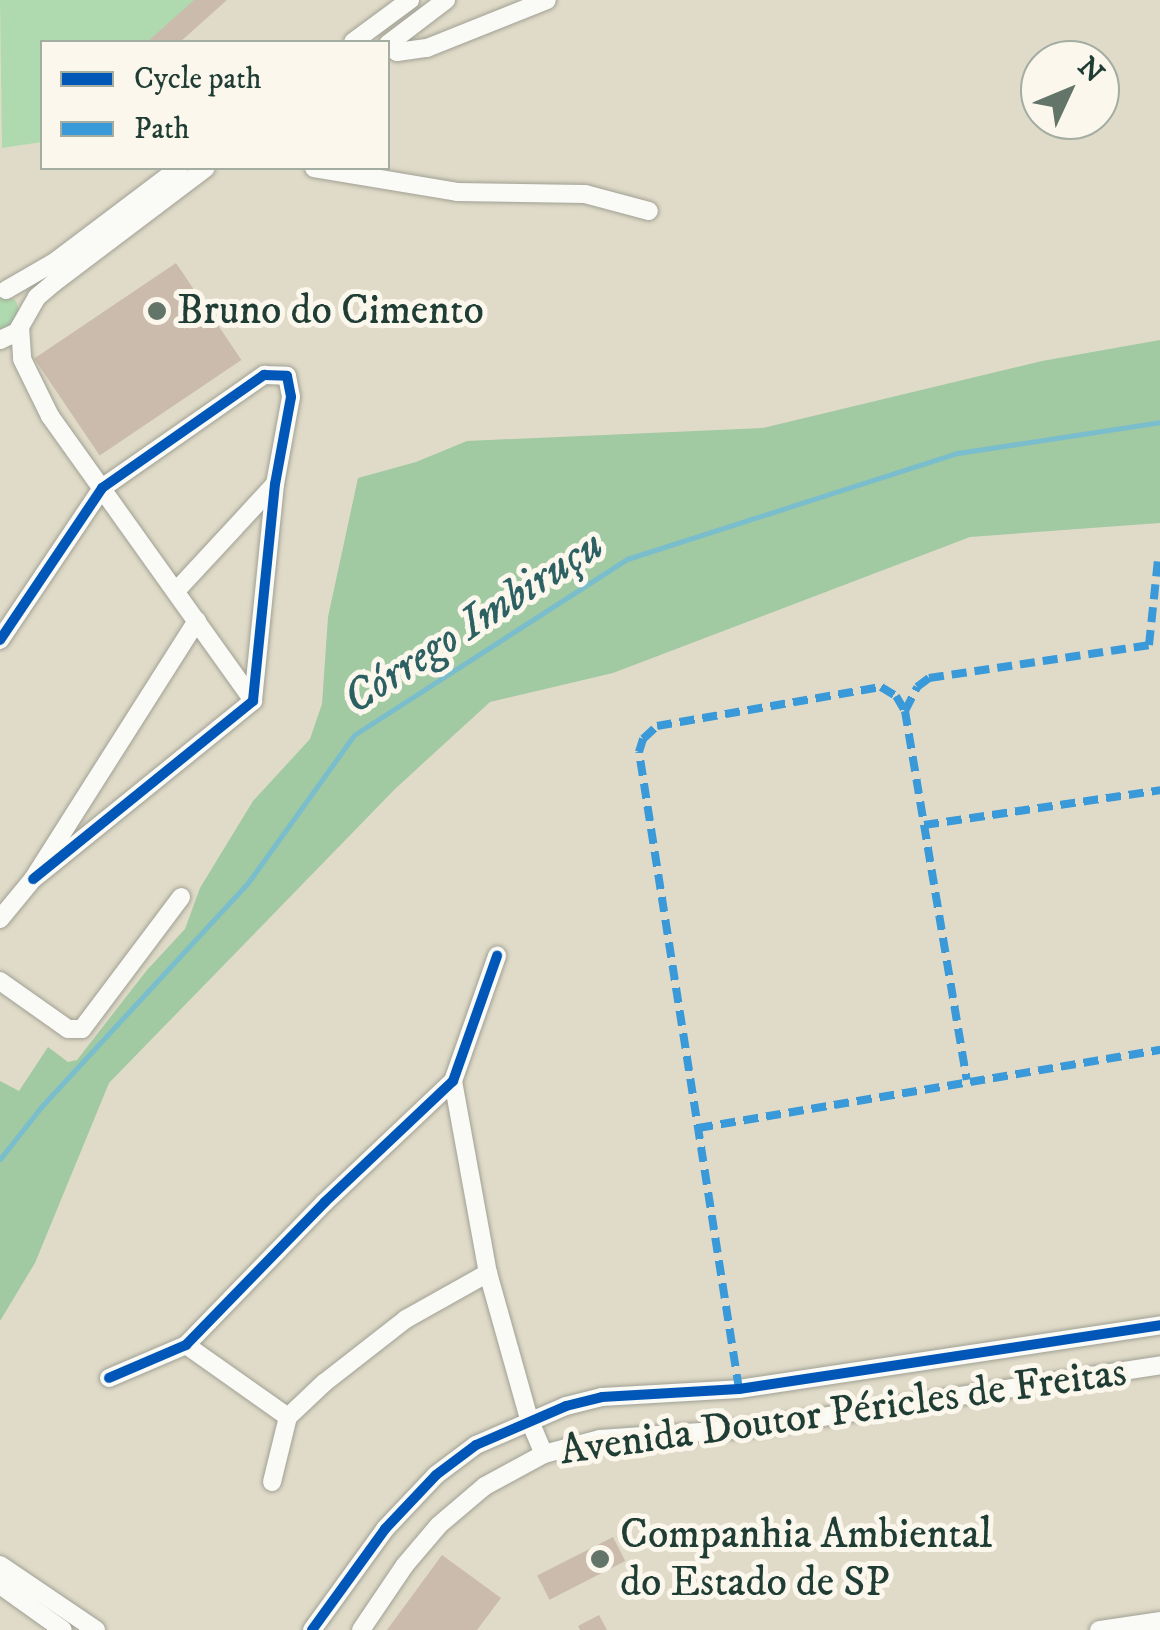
<!DOCTYPE html>
<html>
<head>
<meta charset="utf-8">
<style>
  body { margin:0 }
  #map { position:relative; width:1160px; height:1630px; overflow:hidden; background:#e0dbc8; font-family:"IM FELL DW Pica",serif }
  div>[style] { position:absolute }
  .green>* { inset:0; background:#afdaaf }
  .forest>* { inset:0; background:#a1c9a2 }
  .stream>* { height:5px; margin:-2.5px; padding:0 2.5px; transform-origin:2.5px; border-radius:2.5px; background:#7abdcc }
  .building>* { inset:0; background:#cbbbac; transform-origin:0 0 }
  .roads { filter:drop-shadow(0 0 2px #a0a094) drop-shadow(0 0 2px #a0a094) }
  .minor>* { height:18px; margin:-9px; padding:0 9px; transform-origin:9px; border-radius:9px; background:#fafaf7 }
  .quiet>* { height:8px; margin-top:-4px; transform-origin:0; background:repeating-linear-gradient(90deg,#3a99d8 0 15px,transparent 0 23px) }
  .cycleway>* { height:10px; margin:-5px; padding:0 5px; transform-origin:5px; border-radius:5px; background:#0057b8 }
  .dots>* { width:28px; height:28px; translate:-50% -50%; box-sizing:border-box; border:5px solid #fbf7ec; border-radius:50% }
  span { translate:-50% -50%; white-space:nowrap; text-align:center; line-height:1.15; -webkit-text-stroke:10px #fbf7ec; paint-order:stroke }
  .poi-label { font-size:42px; color:#1f3d34 }
  .left { translate:0 -50%; text-align:left }
  .street-label { font-size:42px; color:#1f3d34 }
  .water-label { font-size:45px; color:#2d6062; font-style:italic }
  .legend { position:absolute; left:40px; top:40px; width:350px; height:130px; box-sizing:border-box; background:#fbf7ec; border:2px solid #a3ada2; margin:0; padding:12px 18px; list-style:none; font-size:30px; color:#1f3d34 }
  .legend li { display:flex; align-items:center; gap:20px; height:50px }
  .legend b { width:50px; border:2px solid #a3ada2 }
  .north { position:absolute; left:1020px; top:40px; width:100px; height:100px; box-sizing:border-box; background:#fbf7ec; border:2px solid #a3ada2; border-radius:50%; rotate:46deg; font-size:28px; font-weight:700; line-height:40px; text-align:center; color:#1f3d34 }
  .north::after { content:''; display:block; margin:auto; width:35px; height:45px; background:#637468; clip-path:polygon(50% 0,100% 100%,50% 72%,0 100%) }
</style>
</head>
<body>
<div id="map">
  <div class="green">
    <i style="clip-path:polygon(0 0,207px 0,158px 42px,42px 42px,42px 142px,2px 148px)"></i>
    <i style="clip-path:polygon(0 292px,16px 301px,20px 314px,19px 321px,0 337px)"></i>
  </div>
  <div class="forest">
    <i style="clip-path:polygon(1160px 340px,1160px 523px,970px 537px,613px 673px,490px 702px,395px 789px,109px 1083px,35px 1263px,0 1321px,0 1081px,19px 1091px,48px 1047px,68px 1062px,77px 1060px,147px 970px,185px 929px,200px 888px,253px 801px,310px 739px,322px 704px,328px 617px,358px 478px,416px 462px,467px 441px,763px 428px,1042px 361px)"></i>
  </div>
  <div class="stream">
    <i style="left:0;top:1159px;width:66px;rotate:-51.7deg"></i>
    <i style="left:41px;top:1107px;width:304px;rotate:-47.3deg"></i>
    <i style="left:247px;top:884px;width:183px;rotate:-54.3deg"></i>
    <i style="left:354px;top:735px;width:325px;rotate:-32.8deg"></i>
    <i style="left:627px;top:559px;width:348px;rotate:-17.8deg"></i>
    <i style="left:958px;top:453px;width:204px;rotate:-8.7deg"></i>
  </div>
  <div class="building">
    <i style="clip-path:polygon(194px 0,227px 0,180px 42px,147px 42px)"></i>
    <i style="left:176px;top:263px;width:117px;height:171px;rotate:56deg"></i>
    <i style="left:613px;top:1537px;width:27px;height:85px;rotate:63deg"></i>
    <i style="clip-path:polygon(442px 1555px,501px 1598px,477px 1630px,387px 1630px)"></i>
    <i style="clip-path:polygon(599px 1615px,607px 1630px,580px 1630px,578px 1626px)"></i>
  </div>
  <div class="roads">
    <div class="minor">
      <i style="left:353px;top:42px;width:71px;rotate:-36.4deg"></i>
      <i style="left:388px;top:44px;width:73px;rotate:-37.2deg"></i>
      <i style="left:388px;top:45px;width:11px;rotate:38deg"></i>
      <i style="left:397px;top:52px;width:30px;rotate:-8deg"></i>
      <i style="left:427px;top:48px;width:129px;rotate:-21.8deg"></i>
      <i style="left:314px;top:168px;width:145px;rotate:9.5deg"></i>
      <i style="left:457px;top:192px;width:128px;rotate:0.9deg"></i>
      <i style="left:585px;top:194px;width:66px;rotate:14.9deg"></i>
      <i style="left:6px;top:290px;width:58px;rotate:-30.1deg"></i>
      <i style="left:56px;top:261px;width:154px;rotate:-37.1deg"></i>
      <i style="left:20px;top:327px;width:32px;rotate:86deg"></i>
      <i style="left:22px;top:359px;width:64px;rotate:63.8deg"></i>
      <i style="left:50px;top:416px;width:350px;rotate:54.5deg"></i>
      <i style="left:0;top:340px;width:19px;rotate:-25deg"></i>
      <i style="left:17px;top:332px;width:40px;rotate:-60.3deg"></i>
      <i style="left:37px;top:297px;width:23px;rotate:-40deg"></i>
      <i style="left:55px;top:282px;width:189px;rotate:-37.1deg"></i>
      <i style="left:176px;top:591px;width:146px;rotate:-47.2deg"></i>
      <i style="left:0;top:640px;width:183px;rotate:-56.1deg"></i>
      <i style="left:102px;top:488px;width:198px;rotate:-34.9deg"></i>
      <i style="left:264px;top:375px;width:23px;rotate:2deg"></i>
      <i style="left:287px;top:376px;width:21px;rotate:79deg"></i>
      <i style="left:291px;top:397px;width:88px;rotate:100.4deg"></i>
      <i style="left:275px;top:484px;width:218px;rotate:95.8deg"></i>
      <i style="left:253px;top:701px;width:283px;rotate:141deg"></i>
      <i style="left:0;top:919px;width:52px;rotate:-50.5deg"></i>
      <i style="left:33px;top:879px;width:306px;rotate:-57.6deg"></i>
      <i style="left:0;top:981px;width:83px;rotate:35.2deg"></i>
      <i style="left:68px;top:1029px;width:14px"></i>
      <i style="left:82px;top:1029px;width:165px;rotate:-53.1deg"></i>
      <i style="left:453px;top:1081px;width:195px;rotate:79.7deg"></i>
      <i style="left:488px;top:1273px;width:152px;rotate:74.3deg"></i>
      <i style="left:529px;top:1419px;width:38px;rotate:67deg"></i>
      <i style="left:186px;top:1345px;width:125px;rotate:35.2deg"></i>
      <i style="left:109px;top:1378px;width:84px;rotate:-23.2deg"></i>
      <i style="left:186px;top:1345px;width:199px;rotate:-45.8deg"></i>
      <i style="left:325px;top:1202px;width:176px;rotate:-43.4deg"></i>
      <i style="left:453px;top:1081px;width:133px;rotate:-70.6deg"></i>
      <i style="left:272px;top:1482px;width:67px;rotate:-76.2deg"></i>
      <i style="left:288px;top:1417px;width:50px;rotate:-43.4deg"></i>
      <i style="left:324px;top:1383px;width:104px;rotate:-38deg"></i>
      <i style="left:406px;top:1319px;width:94px;rotate:-29.3deg"></i>
      <i style="left:0;top:1565px;width:116px;rotate:34.1deg"></i>
      <i style="left:0;top:1585px;width:77px;rotate:35.5deg"></i>
      <i style="left:312px;top:1630px;width:125px;rotate:-54.1deg"></i>
      <i style="left:385px;top:1529px;width:74px;rotate:-46.6deg"></i>
      <i style="left:436px;top:1475px;width:50px;rotate:-36.9deg"></i>
      <i style="left:476px;top:1445px;width:98px;rotate:-23.4deg"></i>
      <i style="left:566px;top:1406px;width:37px;rotate:-14deg"></i>
      <i style="left:602px;top:1397px;width:137px;rotate:-3.3deg"></i>
      <i style="left:739px;top:1389px;width:426px;rotate:-8.6deg"></i>
      <i style="left:361px;top:1630px;width:78px;rotate:-55.9deg"></i>
      <i style="left:405px;top:1565px;width:52px;rotate:-49.6deg"></i>
      <i style="left:439px;top:1525px;width:60px;rotate:-40.3deg"></i>
      <i style="left:485px;top:1486px;width:67px;rotate:-28.5deg"></i>
      <i style="left:544px;top:1454px;width:58px;rotate:-15deg"></i>
      <i style="left:600px;top:1439px;width:144px;rotate:-4deg"></i>
      <i style="left:744px;top:1429px;width:421px;rotate:-8.7deg"></i>
      <i style="left:1099px;top:1630px;width:62px;rotate:-8.4deg"></i>
    </div>
  </div>
  <div class="quiet">
    <i style="left:905px;top:711px;width:374px;rotate:80.5deg"></i>
    <i style="left:924px;top:825px;width:239px;rotate:-8.4deg"></i>
    <i style="left:698px;top:1128px;width:469px;rotate:-9.6deg"></i>
    <i style="left:739px;top:1389px;width:645px;rotate:-98.92deg"></i>
    <i style="left:639px;top:752px;width:14px;rotate:-73deg"></i>
    <i style="left:643px;top:739px;width:19px;rotate:-43deg"></i>
    <i style="left:657px;top:726px;width:227px;rotate:-9.9deg"></i>
    <i style="left:881px;top:687px;width:17px;rotate:31deg"></i>
    <i style="left:896px;top:696px;width:17px;rotate:59deg"></i>
    <i style="left:905px;top:711px;width:27px;rotate:-63deg"></i>
    <i style="left:917px;top:687px;width:15px;rotate:-37deg"></i>
    <i style="left:929px;top:678px;width:222px;rotate:-8.5deg"></i>
    <i style="left:1149px;top:645px;width:85px;rotate:-84deg"></i>
  </div>
  <div class="cycleway">
    <i style="left:0;top:640px;width:183px;rotate:-56.1deg"></i>
    <i style="left:102px;top:488px;width:198px;rotate:-34.9deg"></i>
    <i style="left:264px;top:375px;width:23px;rotate:2deg"></i>
    <i style="left:287px;top:376px;width:21px;rotate:79deg"></i>
    <i style="left:291px;top:397px;width:88px;rotate:100.4deg"></i>
    <i style="left:275px;top:484px;width:218px;rotate:95.8deg"></i>
    <i style="left:253px;top:701px;width:283px;rotate:141deg"></i>
    <i style="left:109px;top:1378px;width:84px;rotate:-23.2deg"></i>
    <i style="left:186px;top:1345px;width:199px;rotate:-45.8deg"></i>
    <i style="left:325px;top:1202px;width:176px;rotate:-43.4deg"></i>
    <i style="left:453px;top:1081px;width:133px;rotate:-70.6deg"></i>
    <i style="left:312px;top:1630px;width:125px;rotate:-54.1deg"></i>
    <i style="left:385px;top:1529px;width:74px;rotate:-46.6deg"></i>
    <i style="left:436px;top:1475px;width:50px;rotate:-36.9deg"></i>
    <i style="left:476px;top:1445px;width:98px;rotate:-23.4deg"></i>
    <i style="left:566px;top:1406px;width:37px;rotate:-14deg"></i>
    <i style="left:602px;top:1397px;width:137px;rotate:-3.3deg"></i>
    <i style="left:739px;top:1389px;width:426px;rotate:-8.6deg"></i>
  </div>
  <div class="dots">
    <i style="left:157px;top:311px;background:#637468"></i>
    <i style="left:600px;top:1559px;background:#637468"></i>
  </div>
  <div class="poi-label">
    <span class="left" style="left:177px;top:311px">Bruno do Cimento</span>
    <span class="left" style="left:620px;top:1559px">Companhia Ambiental<br>do Estado de SP</span>
  </div>
  <div class="street-label">
    <span style="left:843px;top:1412px;rotate:-8deg">Avenida Doutor Péricles de Freitas</span>
  </div>
  <div class="water-label">
    <span style="left:474px;top:623px;rotate:-33deg">Córrego Imbiruçu</span>
  </div>
  <ul class="legend">
  <li><b style="height:12px;background:#0057b8"></b>Cycle path</li>
  <li><b style="height:12px;background:#3a99d8"></b>Path</li>
  </ul>
  <div class="north">N</div>
</div>
</body>
</html>
